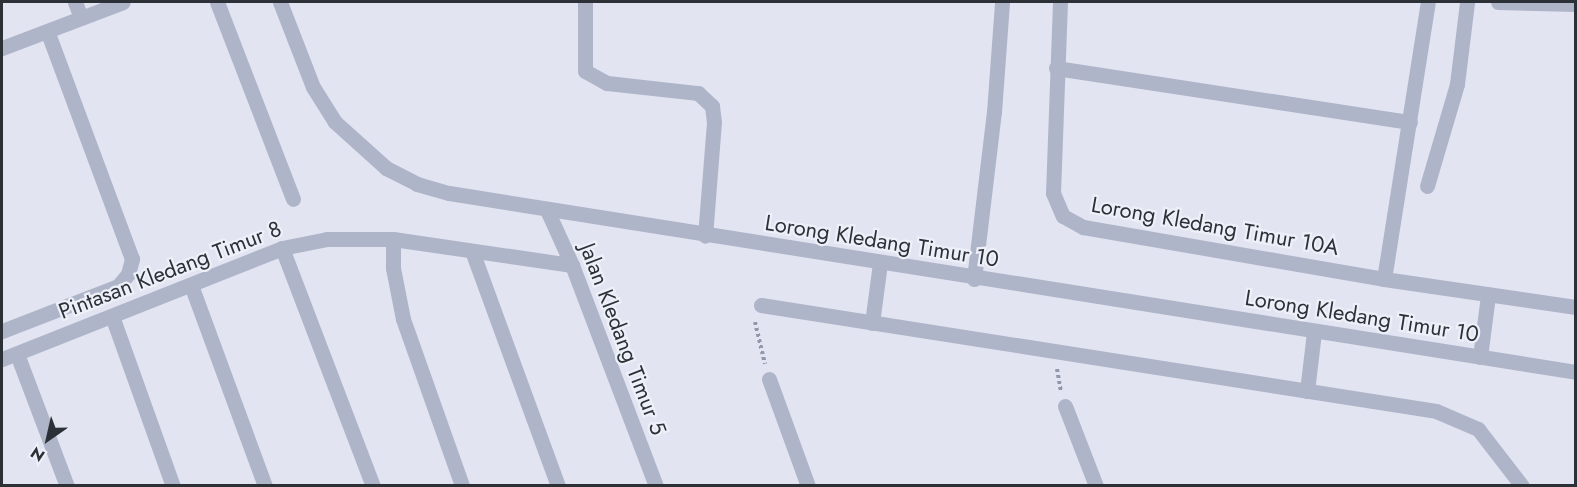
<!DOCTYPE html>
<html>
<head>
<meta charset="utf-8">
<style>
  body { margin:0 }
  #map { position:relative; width:1577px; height:487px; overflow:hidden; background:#e2e4f1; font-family:Jost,sans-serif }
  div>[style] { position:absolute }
  .path>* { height:4px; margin-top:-2px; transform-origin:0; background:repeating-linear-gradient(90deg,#9097ab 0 3px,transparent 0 6px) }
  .minor>* { height:15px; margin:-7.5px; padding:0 7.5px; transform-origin:7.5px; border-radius:7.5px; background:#afb5c9 }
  span { translate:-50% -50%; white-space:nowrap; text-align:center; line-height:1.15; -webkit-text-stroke:4.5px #eef0f9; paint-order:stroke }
  .street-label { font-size:22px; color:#2c3138 }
  .frame { position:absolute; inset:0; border:3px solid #2c3138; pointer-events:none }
  .north { position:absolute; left:18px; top:409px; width:60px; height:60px; -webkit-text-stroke:4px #eef0f9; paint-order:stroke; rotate:214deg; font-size:16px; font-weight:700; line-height:24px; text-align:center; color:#2c3138 }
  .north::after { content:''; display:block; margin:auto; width:21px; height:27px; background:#2c3138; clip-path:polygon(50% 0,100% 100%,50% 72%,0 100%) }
</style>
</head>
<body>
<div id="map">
  <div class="path">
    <i style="left:755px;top:322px;width:43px;rotate:76.6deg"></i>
    <i style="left:1057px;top:369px;width:22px;rotate:80deg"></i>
  </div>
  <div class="minor">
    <i style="left:75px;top:2px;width:17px;rotate:69deg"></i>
    <i style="left:217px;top:2px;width:211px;rotate:68.9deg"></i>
    <i style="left:280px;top:2px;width:91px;rotate:68.8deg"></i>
    <i style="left:313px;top:87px;width:41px;rotate:57.8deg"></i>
    <i style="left:335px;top:122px;width:69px;rotate:42deg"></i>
    <i style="left:386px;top:168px;width:35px;rotate:27deg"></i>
    <i style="left:417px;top:184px;width:33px;rotate:16deg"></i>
    <i style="left:449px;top:193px;width:1141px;rotate:9.02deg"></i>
    <i style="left:585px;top:2px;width:69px;rotate:90deg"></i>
    <i style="left:585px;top:71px;width:25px;rotate:29deg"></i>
    <i style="left:607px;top:83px;width:92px;rotate:6.3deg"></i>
    <i style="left:698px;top:93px;width:19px;rotate:43deg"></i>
    <i style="left:712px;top:106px;width:16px;rotate:83deg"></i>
    <i style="left:714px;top:122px;width:114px;rotate:94.5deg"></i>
    <i style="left:1060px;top:2px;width:191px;rotate:92.1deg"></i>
    <i style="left:1053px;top:193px;width:25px;rotate:67deg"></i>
    <i style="left:1063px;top:216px;width:23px;rotate:29deg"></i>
    <i style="left:1083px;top:227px;width:305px;rotate:9.8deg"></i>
    <i style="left:1384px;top:279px;width:194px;rotate:8.3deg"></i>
    <i style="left:1498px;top:2px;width:78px;rotate:1.5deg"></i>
    <i style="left:2px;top:48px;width:129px;rotate:-20.8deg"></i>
    <i style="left:1056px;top:68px;width:358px;rotate:8.7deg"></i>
    <i style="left:1427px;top:186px;width:106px;rotate:-73.6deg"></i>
    <i style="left:1457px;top:84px;width:83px;rotate:-83deg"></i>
    <i style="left:547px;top:210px;width:60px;rotate:65.6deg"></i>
    <i style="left:572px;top:265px;width:236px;rotate:69.2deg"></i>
    <i style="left:393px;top:239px;width:29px;rotate:90deg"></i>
    <i style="left:393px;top:268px;width:52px;rotate:78.9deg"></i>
    <i style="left:403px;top:319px;width:177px;rotate:70.5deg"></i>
    <i style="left:282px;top:248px;width:255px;rotate:69.1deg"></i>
    <i style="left:472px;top:251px;width:250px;rotate:69.9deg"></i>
    <i style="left:974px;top:279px;width:168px;rotate:-83.2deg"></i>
    <i style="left:994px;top:112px;width:110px;rotate:-85.8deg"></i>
    <i style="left:1384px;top:279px;width:280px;rotate:-81deg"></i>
    <i style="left:191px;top:285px;width:214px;rotate:69.8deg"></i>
    <i style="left:761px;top:305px;width:683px;rotate:8.92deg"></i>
    <i style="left:1436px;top:411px;width:46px;rotate:23.2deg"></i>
    <i style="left:1478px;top:429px;width:72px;rotate:52.3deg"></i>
    <i style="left:112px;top:316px;width:181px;rotate:70.3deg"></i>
    <i style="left:872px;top:323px;width:61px;rotate:-82.4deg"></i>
    <i style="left:2px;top:331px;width:124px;rotate:-21.2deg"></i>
    <i style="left:118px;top:286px;width:16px;rotate:-50deg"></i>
    <i style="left:128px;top:274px;width:16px;rotate:-75deg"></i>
    <i style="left:132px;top:259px;width:243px;rotate:-110.4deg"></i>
    <i style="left:17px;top:354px;width:141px;rotate:69.3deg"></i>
    <i style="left:1480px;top:357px;width:63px;rotate:-82.6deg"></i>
    <i style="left:2px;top:359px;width:301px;rotate:-21.6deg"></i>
    <i style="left:282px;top:248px;width:46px;rotate:-11.3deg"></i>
    <i style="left:327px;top:239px;width:66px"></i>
    <i style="left:393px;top:239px;width:181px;rotate:8.3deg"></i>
    <i style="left:769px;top:379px;width:114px;rotate:70deg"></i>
    <i style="left:1307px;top:391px;width:59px;rotate:-83.2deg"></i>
    <i style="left:1065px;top:406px;width:86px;rotate:68.8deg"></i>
  </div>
  <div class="street-label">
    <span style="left:1215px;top:226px;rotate:10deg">Lorong Kledang Timur 10A</span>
    <span style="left:882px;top:241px;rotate:9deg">Lorong Kledang Timur 10</span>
    <span style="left:170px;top:270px;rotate:-21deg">Pintasan Kledang Timur 8</span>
    <span style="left:1362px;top:316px;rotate:9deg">Lorong Kledang Timur 10</span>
    <span style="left:623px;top:339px;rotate:69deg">Jalan Kledang Timur 5</span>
  </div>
  <div class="frame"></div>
  <div class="north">N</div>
</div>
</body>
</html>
